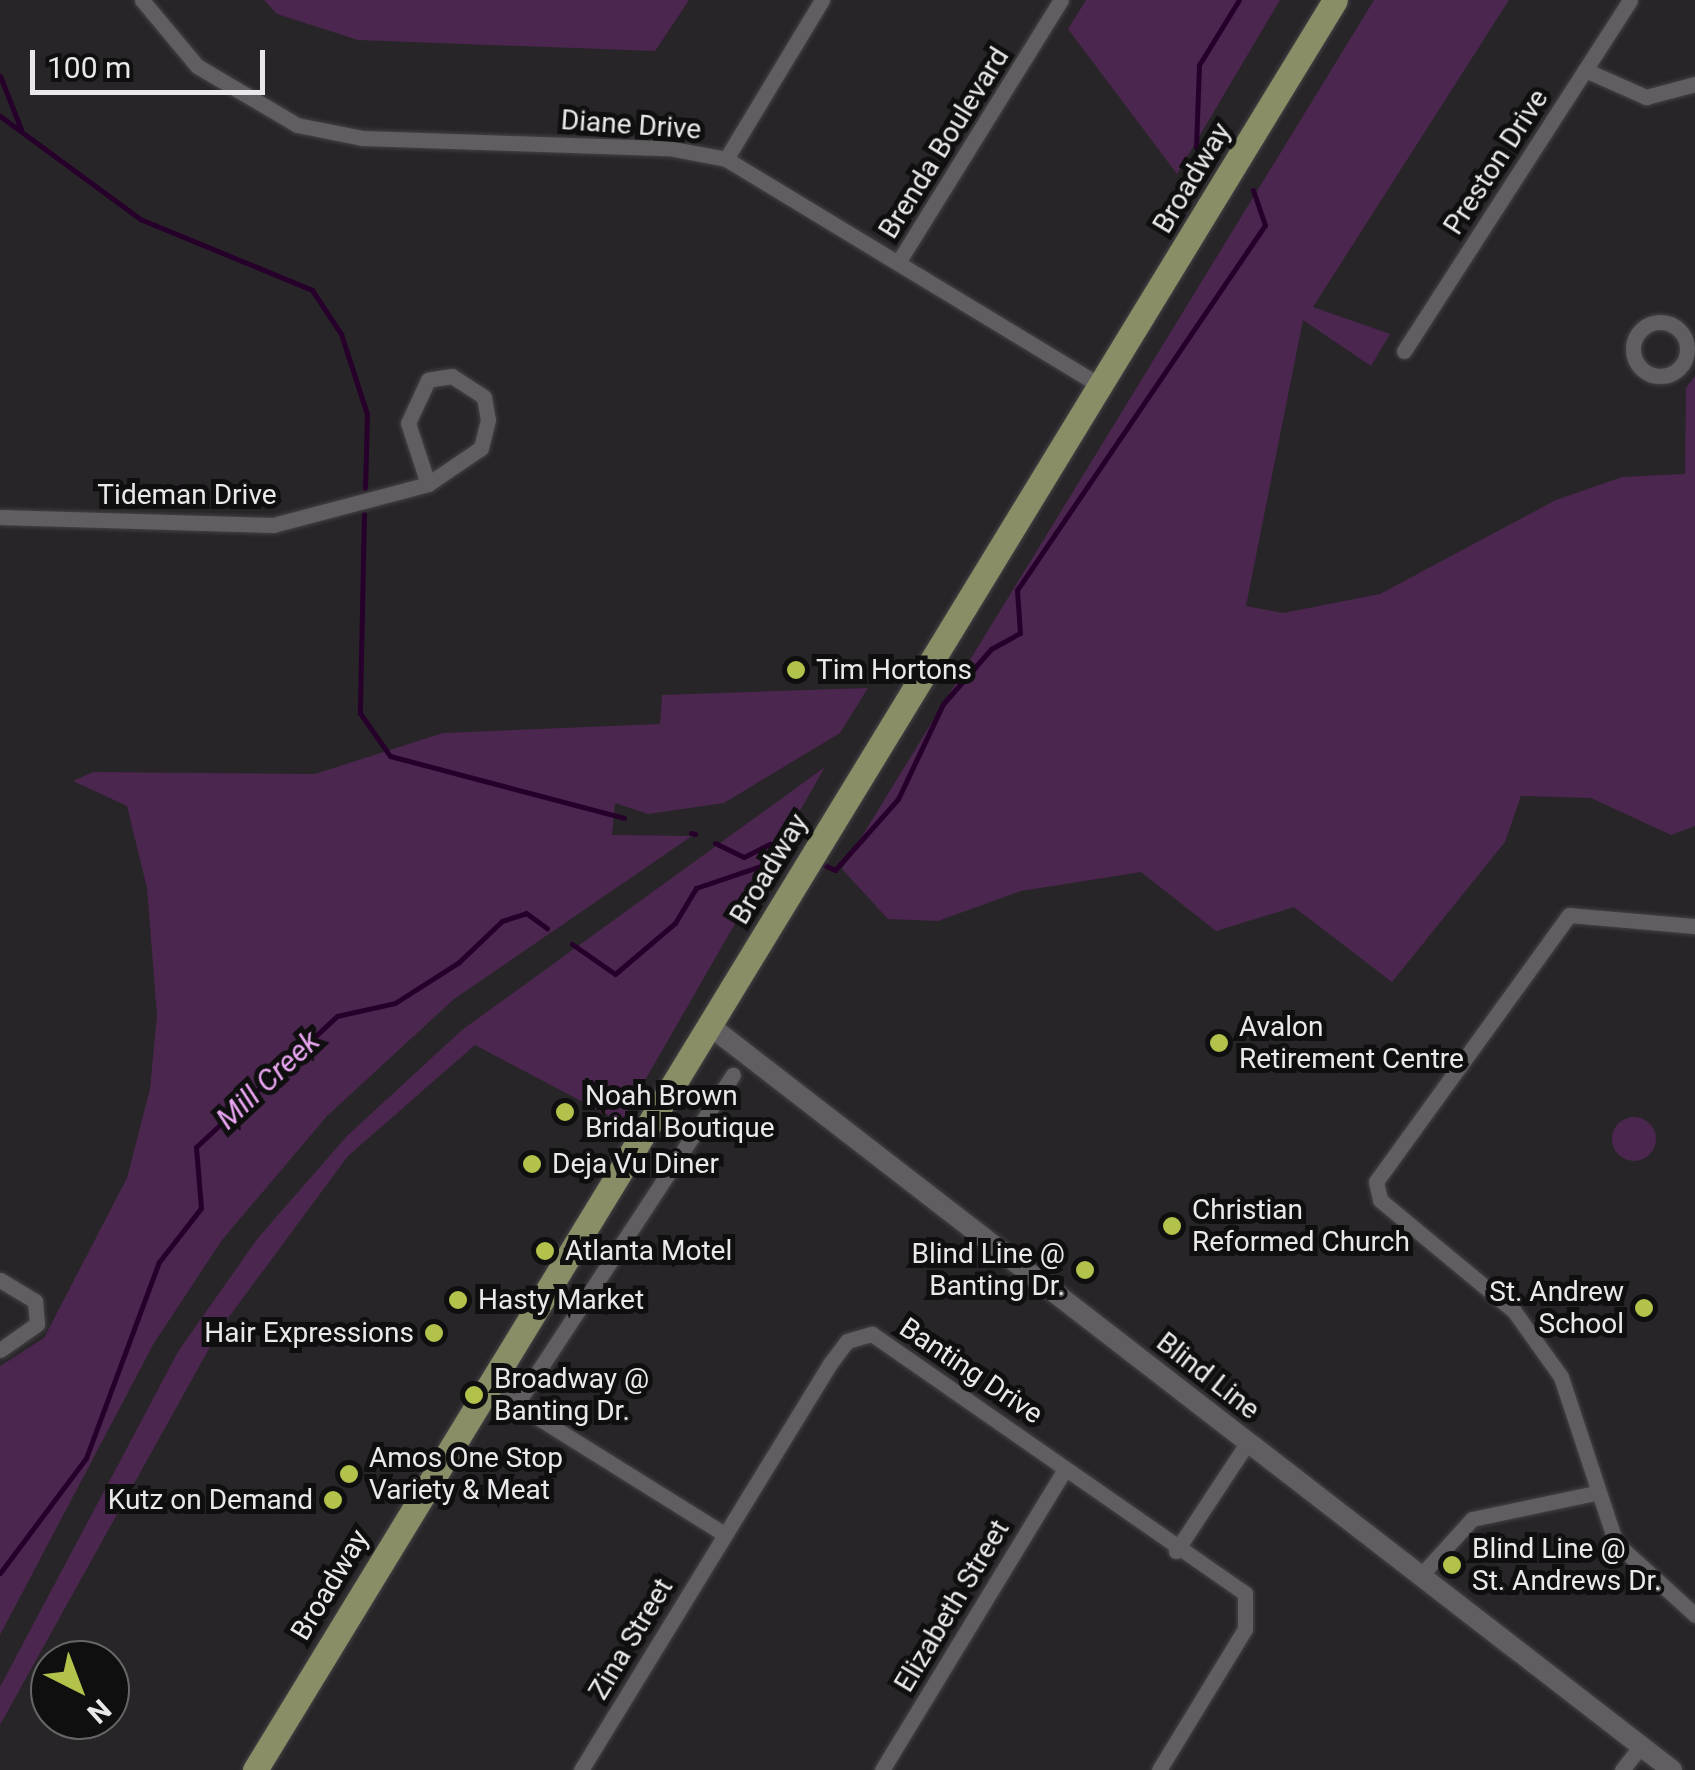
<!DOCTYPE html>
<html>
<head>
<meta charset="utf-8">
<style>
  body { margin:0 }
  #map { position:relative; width:1695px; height:1770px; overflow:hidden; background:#282528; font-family:Roboto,sans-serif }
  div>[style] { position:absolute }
  .green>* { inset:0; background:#4b264f }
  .round { border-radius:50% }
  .stream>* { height:5px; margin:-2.5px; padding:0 2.5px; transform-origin:2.5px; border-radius:2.5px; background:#26002b }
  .roads { filter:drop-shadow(0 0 2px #444245) drop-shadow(0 0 2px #444245) }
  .minor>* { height:15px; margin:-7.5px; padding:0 7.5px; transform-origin:7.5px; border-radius:7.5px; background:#615e61 }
  .minor>.ring { margin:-7.5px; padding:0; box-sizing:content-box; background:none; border:15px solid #615e61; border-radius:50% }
  .tertiary>* { height:20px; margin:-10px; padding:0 10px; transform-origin:10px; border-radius:10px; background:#615e61 }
  .primary>* { height:25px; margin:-12.5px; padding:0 12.5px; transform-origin:12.5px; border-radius:12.5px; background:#898e66 }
  .dots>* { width:28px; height:28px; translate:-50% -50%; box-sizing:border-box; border:5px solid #100f10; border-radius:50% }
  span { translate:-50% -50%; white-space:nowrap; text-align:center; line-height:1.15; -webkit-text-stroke:10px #100f10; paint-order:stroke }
  .street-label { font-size:28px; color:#eae8ea }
  .poi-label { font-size:28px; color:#eae8ea }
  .left { translate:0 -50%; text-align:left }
  .right { translate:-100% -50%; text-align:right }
  .water-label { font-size:30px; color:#e8a5f0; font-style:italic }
  .north { position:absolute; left:30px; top:1640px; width:100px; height:100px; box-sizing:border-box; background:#100f10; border:2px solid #676667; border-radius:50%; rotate:138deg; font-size:28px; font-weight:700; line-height:40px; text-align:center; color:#eae8ea }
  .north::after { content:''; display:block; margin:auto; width:35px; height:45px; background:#b3c24b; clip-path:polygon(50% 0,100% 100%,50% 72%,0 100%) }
  .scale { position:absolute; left:30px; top:50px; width:235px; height:45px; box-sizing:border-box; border:5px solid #eae8ea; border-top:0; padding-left:12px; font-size:30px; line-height:35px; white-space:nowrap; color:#eae8ea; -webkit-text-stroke:8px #100f10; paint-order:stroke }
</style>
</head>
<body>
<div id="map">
  <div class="green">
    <i style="clip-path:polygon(264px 0,689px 0,655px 51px,358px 40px,277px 14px)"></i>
    <i style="clip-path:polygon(1086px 0,1280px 0,1177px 174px,1068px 29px)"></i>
    <i style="clip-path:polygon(1374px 0,1509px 0,1313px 307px,1390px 334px,1371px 366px,1303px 320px,1246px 606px,1283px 613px,1380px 594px,1556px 500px,1622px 477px,1685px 474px,1686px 388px,1695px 376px,1695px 826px,1671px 835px,1591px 798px,1521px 796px,1505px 842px,1392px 982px,1294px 907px,1216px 931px,1141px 872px,1021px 891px,938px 921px,888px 919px,842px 869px)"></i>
    <i style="clip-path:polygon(868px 688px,840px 733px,724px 803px,648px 814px,615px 803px,612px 835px,692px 836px,454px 999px,327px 1116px,222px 1240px,154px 1343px,0 1635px,0 1366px,44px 1338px,127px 1178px,150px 1089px,157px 1015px,147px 888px,127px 806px,73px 781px,93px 772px,315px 774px,443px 733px,660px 724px,662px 695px)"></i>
    <i style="clip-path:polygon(825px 767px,621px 1122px,475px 1045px,348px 1156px,220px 1329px,0 1725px,0 1687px,179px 1350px,258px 1238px,347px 1136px,462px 1030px)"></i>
    <i class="round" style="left:1612px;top:1117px;width:44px;height:44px"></i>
  </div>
  <div class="stream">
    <i style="left:0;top:76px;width:57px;rotate:68.4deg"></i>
    <i style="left:0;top:116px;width:174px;rotate:36.3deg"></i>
    <i style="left:140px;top:219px;width:186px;rotate:22.4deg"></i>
    <i style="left:312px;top:290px;width:53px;rotate:56.6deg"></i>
    <i style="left:341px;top:334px;width:84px;rotate:72deg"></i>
    <i style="left:367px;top:414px;width:74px;rotate:91.5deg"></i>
    <i style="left:1196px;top:147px;width:82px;rotate:-87.9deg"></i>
    <i style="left:1199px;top:65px;width:76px;rotate:-58.4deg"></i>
    <i style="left:364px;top:514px;width:199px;rotate:91.2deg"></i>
    <i style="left:360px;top:713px;width:52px;rotate:55.1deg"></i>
    <i style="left:390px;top:756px;width:242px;rotate:14.8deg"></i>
    <i style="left:691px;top:833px;width:4px;rotate:14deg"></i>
    <i style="left:715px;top:843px;width:32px;rotate:26deg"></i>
    <i style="left:744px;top:857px;width:29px;rotate:-27deg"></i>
    <i style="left:824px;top:865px;width:12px;rotate:24deg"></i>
    <i style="left:835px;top:870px;width:95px;rotate:-48.4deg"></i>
    <i style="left:898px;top:799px;width:105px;rotate:-64.7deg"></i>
    <i style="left:943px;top:704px;width:73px;rotate:-48.9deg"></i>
    <i style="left:991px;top:649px;width:33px;rotate:-29deg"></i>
    <i style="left:1020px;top:633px;width:43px;rotate:-94deg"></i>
    <i style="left:1017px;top:590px;width:441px;rotate:-55.8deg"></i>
    <i style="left:1265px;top:225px;width:37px;rotate:-109deg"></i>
    <i style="left:572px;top:944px;width:52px;rotate:34.9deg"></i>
    <i style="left:615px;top:974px;width:79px;rotate:-40.4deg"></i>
    <i style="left:675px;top:923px;width:41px;rotate:-59deg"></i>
    <i style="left:696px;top:888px;width:72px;rotate:-18.7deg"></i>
    <i style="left:0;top:1573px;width:144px;rotate:-53.2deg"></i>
    <i style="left:86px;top:1458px;width:209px;rotate:-69.6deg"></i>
    <i style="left:159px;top:1262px;width:68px;rotate:-52.1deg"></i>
    <i style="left:201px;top:1208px;width:61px;rotate:-94.7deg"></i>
    <i style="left:196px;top:1147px;width:192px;rotate:-42.9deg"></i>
    <i style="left:337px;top:1016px;width:59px;rotate:-12.6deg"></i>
    <i style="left:395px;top:1003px;width:76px;rotate:-32.6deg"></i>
    <i style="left:459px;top:962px;width:59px;rotate:-43.6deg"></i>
    <i style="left:502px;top:921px;width:25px;rotate:-18deg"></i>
    <i style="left:526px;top:913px;width:26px;rotate:36deg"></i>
  </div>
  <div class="roads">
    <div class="minor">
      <i style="left:142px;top:0;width:86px;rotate:50.2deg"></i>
      <i style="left:197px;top:66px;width:116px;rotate:30.5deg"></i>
      <i style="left:297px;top:125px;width:66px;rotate:11.3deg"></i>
      <i style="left:362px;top:138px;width:306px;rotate:1.9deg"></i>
      <i style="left:668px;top:148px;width:59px;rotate:10.7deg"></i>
      <i style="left:726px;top:159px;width:438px;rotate:31.2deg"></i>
      <i style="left:1585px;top:70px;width:67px;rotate:23.9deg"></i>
      <i style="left:1646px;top:97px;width:51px;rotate:-14.9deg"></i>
      <i style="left:726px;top:159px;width:186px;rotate:-58.9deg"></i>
      <i style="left:899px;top:261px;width:307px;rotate:-58.2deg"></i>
      <i class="ring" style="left:1633px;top:322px;width:39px;height:39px"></i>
      <i style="left:1404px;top:351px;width:417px;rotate:-57.2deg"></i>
      <i style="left:0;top:517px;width:273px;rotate:1.7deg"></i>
      <i style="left:273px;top:525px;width:160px;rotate:-14.8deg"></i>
      <i style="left:428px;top:484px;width:64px;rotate:-34.2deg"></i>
      <i style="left:481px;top:448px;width:29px;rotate:-76deg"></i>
      <i style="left:488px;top:420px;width:23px;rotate:-100deg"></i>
      <i style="left:484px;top:397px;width:38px;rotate:-147deg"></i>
      <i style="left:452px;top:376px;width:24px;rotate:171deg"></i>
      <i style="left:428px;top:380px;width:47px;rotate:114.9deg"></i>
      <i style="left:408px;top:423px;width:64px;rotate:71.8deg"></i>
      <i style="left:1695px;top:926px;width:126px;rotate:-175deg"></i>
      <i style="left:1569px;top:915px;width:329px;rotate:125.9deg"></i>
      <i style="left:1376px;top:1182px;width:18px;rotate:77deg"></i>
      <i style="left:1380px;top:1200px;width:174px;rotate:39.6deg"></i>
      <i style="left:1514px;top:1311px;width:81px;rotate:54.5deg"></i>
      <i style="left:1561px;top:1377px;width:175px;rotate:71.7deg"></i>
      <i style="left:1616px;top:1543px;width:107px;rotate:42.3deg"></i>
      <i style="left:0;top:1280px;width:41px;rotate:31deg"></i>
      <i style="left:35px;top:1301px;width:23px;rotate:85deg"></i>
      <i style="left:37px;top:1324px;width:45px;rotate:144.9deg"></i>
      <i style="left:484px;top:1384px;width:283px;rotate:32deg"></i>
      <i style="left:516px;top:1405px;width:395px;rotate:-56.7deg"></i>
      <i style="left:1176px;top:1551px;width:131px;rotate:-56.6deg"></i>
      <i style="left:1423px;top:1573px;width:73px;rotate:-47.8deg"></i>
      <i style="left:1472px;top:1519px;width:126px;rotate:-11.9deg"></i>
      <i style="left:581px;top:1770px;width:475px;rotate:-58.5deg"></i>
      <i style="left:829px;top:1365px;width:30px;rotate:-53deg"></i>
      <i style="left:847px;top:1341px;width:26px;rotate:-16deg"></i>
      <i style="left:872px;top:1334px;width:454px;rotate:34.8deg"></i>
      <i style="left:1245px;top:1593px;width:36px;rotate:90deg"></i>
      <i style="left:1245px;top:1629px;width:165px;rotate:121.4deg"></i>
      <i style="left:882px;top:1770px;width:352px;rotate:-58.7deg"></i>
      <i style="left:1622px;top:1770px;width:31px;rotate:-52deg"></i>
    </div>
    <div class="tertiary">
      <i style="left:710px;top:1026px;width:1216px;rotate:37.72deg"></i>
    </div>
    <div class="primary">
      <i style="left:255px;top:1770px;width:2073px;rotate:-58.61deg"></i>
    </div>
  </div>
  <div class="dots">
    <i style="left:796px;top:670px;background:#b3c24b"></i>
    <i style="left:1219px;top:1043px;background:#b3c24b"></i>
    <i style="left:565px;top:1112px;background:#b3c24b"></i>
    <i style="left:532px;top:1164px;background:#b3c24b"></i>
    <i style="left:1172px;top:1226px;background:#b3c24b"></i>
    <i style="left:545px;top:1251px;background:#b3c24b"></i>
    <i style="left:1085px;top:1270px;background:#b3c24b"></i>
    <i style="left:458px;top:1300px;background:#b3c24b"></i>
    <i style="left:1644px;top:1308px;background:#b3c24b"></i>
    <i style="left:434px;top:1333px;background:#b3c24b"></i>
    <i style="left:474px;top:1395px;background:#b3c24b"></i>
    <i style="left:349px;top:1474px;background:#b3c24b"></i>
    <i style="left:333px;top:1500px;background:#b3c24b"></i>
    <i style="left:1452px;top:1565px;background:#b3c24b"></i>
  </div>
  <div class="street-label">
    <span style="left:631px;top:125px;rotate:4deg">Diane Drive</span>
    <span style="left:944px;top:143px;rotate:-58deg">Brenda Boulevard</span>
    <span style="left:1496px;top:162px;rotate:-57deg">Preston Drive</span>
    <span style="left:1192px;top:178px;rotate:-59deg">Broadway</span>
    <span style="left:187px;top:495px">Tideman Drive</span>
    <span style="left:769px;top:869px;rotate:-59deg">Broadway</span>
    <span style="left:971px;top:1371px;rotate:34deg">Banting Drive</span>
    <span style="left:1208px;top:1376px;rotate:38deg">Blind Line</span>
    <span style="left:330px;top:1585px;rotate:-59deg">Broadway</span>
    <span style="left:952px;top:1606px;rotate:-59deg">Elizabeth Street</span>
    <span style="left:631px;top:1639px;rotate:-59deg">Zina Street</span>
  </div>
  <div class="poi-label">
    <span class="left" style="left:816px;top:670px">Tim Hortons</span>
    <span class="left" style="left:1239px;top:1043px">Avalon<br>Retirement Centre</span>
    <span class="left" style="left:585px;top:1112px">Noah Brown<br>Bridal Boutique</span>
    <span class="left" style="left:552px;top:1164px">Deja Vu Diner</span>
    <span class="left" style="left:1192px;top:1226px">Christian<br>Reformed Church</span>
    <span class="left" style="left:565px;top:1251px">Atlanta Motel</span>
    <span class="right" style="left:1065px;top:1270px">Blind Line @<br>Banting Dr.</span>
    <span class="right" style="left:1624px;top:1308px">St. Andrew<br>School</span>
    <span class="left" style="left:478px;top:1300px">Hasty Market</span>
    <span class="right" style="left:414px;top:1333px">Hair Expressions</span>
    <span class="left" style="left:494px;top:1395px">Broadway @<br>Banting Dr.</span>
    <span class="left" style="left:369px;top:1474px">Amos One Stop<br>Variety &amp; Meat</span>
    <span class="right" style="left:313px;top:1500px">Kutz on Demand</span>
    <span class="left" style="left:1472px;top:1565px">Blind Line @<br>St. Andrews Dr.</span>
  </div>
  <div class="water-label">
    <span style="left:268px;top:1080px;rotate:-43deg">Mill Creek</span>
  </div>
  <div class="north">N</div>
  <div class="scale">100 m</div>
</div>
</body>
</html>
